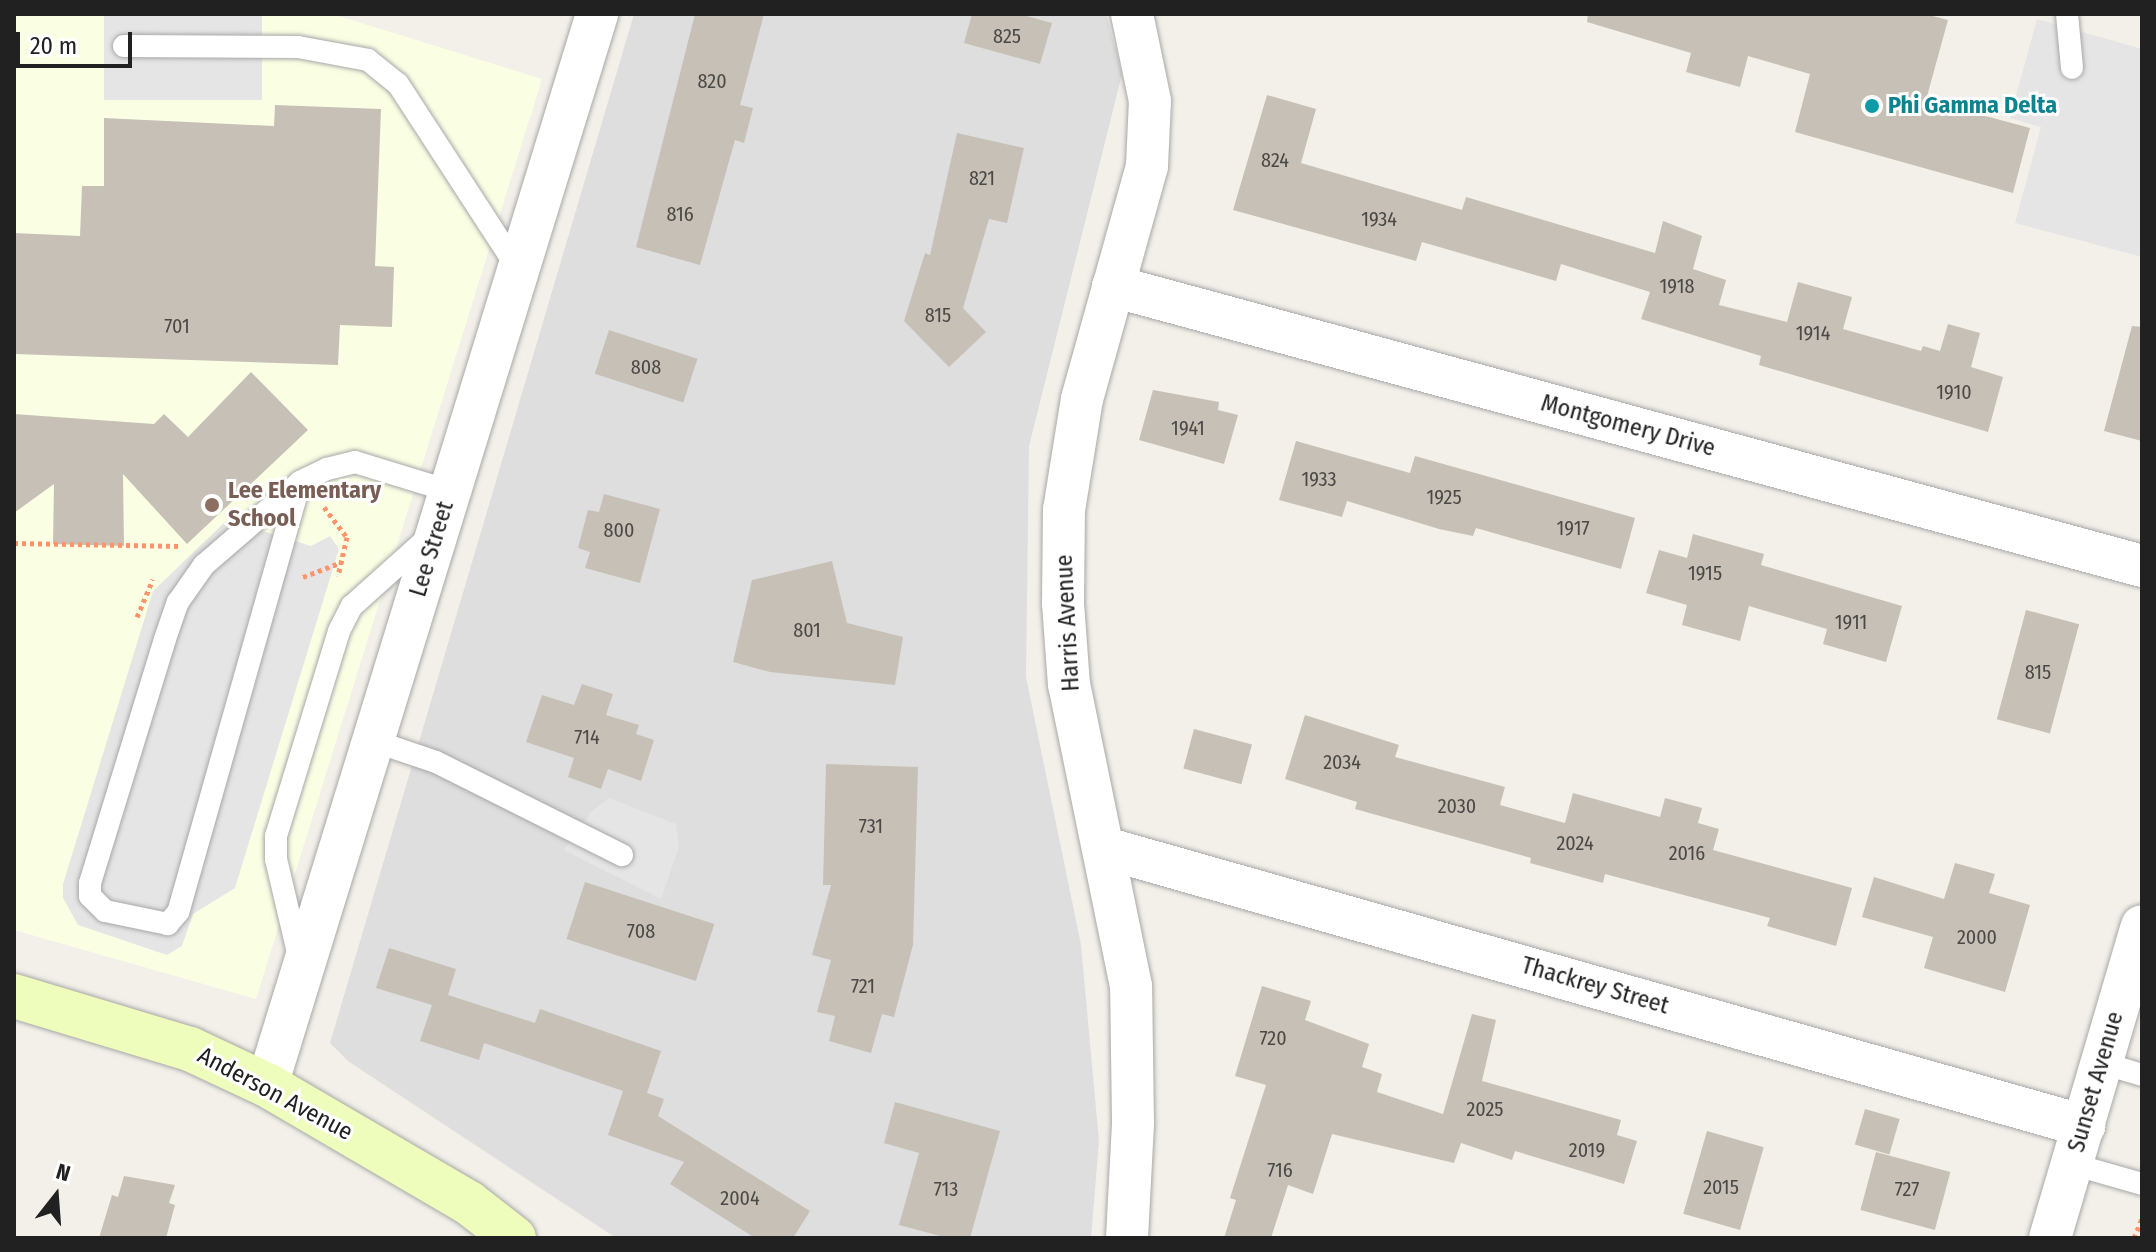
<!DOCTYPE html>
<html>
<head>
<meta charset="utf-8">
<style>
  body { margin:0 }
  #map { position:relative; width:2156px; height:1252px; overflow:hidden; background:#f2f0e8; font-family:"Fira Sans Condensed",sans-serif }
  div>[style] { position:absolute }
  .residential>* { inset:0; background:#dfdede }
  .education>* { inset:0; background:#faffe4 }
  .parking>* { inset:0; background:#e5e5e5; transform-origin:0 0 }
  .building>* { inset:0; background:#c7c0b6; transform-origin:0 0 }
  .path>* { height:5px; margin-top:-2.5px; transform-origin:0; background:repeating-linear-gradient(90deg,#ff946c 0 4px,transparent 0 8px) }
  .roads { filter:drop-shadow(0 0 2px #a8a8a8) drop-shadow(0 0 2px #a8a8a8) }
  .service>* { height:22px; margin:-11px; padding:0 11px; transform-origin:11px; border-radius:11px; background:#fff }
  .minor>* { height:42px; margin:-21px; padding:0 21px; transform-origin:21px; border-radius:21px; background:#fff }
  .secondary>* { height:44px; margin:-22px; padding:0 22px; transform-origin:22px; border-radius:22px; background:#eefdbb }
  .dots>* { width:22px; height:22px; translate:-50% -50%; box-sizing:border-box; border:4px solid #fff; border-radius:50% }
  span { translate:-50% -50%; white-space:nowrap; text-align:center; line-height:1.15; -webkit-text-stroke:6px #fff; paint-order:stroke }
  .number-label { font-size:20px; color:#4a4946 }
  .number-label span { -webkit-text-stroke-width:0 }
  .culture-label { font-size:24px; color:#0d838f; font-weight:700 }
  .left { translate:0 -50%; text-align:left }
  .street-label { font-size:24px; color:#212121 }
  .education-label { font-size:24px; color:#785e54; font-weight:700 }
  .frame { position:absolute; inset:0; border:16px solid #212121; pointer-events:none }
  .north { position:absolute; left:16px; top:1156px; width:80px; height:80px; -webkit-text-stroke:6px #fff; paint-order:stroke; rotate:17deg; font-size:22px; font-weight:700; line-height:32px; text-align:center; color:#212121 }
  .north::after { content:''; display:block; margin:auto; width:28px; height:36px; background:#212121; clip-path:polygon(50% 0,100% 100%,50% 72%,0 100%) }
  .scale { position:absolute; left:16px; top:32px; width:116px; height:36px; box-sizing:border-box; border:4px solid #212121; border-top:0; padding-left:10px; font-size:24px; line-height:28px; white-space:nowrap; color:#212121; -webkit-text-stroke:6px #fff; paint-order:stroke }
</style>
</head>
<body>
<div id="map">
  <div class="residential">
    <i style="clip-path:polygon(634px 14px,1106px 14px,1122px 74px,1029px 446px,1026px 677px,1081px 945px,1099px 1141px,1091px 1238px,616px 1238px,348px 1061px,330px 1043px)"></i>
  </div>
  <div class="education">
    <i style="clip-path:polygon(14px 14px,332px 14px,542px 79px,256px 999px,14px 930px)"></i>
  </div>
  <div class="parking">
    <i style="left:104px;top:14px;width:158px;height:86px"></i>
    <i style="clip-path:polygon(2037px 19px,2142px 49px,2142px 257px,2015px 223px,2041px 127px,2010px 118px)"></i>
    <i style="clip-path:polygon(227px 520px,311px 546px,330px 536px,339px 549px,235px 888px,193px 914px,182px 946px,167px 955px,78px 925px,63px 898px,63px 884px,153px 591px)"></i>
    <i style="clip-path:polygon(609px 798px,676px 824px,679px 846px,661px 899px,564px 850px,592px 811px)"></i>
  </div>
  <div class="building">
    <i style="clip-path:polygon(695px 14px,764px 14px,740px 105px,753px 108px,744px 143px,735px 140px,700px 265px,636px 247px)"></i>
    <i style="clip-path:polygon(972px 14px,1019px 14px,1052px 23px,1040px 64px,964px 43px)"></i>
    <i style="clip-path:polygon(1588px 14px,1925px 14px,1948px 20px,1926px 100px,2030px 128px,2013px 193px,1795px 132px,1810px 74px,1748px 56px,1740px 87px,1686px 72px,1691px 53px,1587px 22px)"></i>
    <i style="clip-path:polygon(1267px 95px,1316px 109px,1301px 163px,1462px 210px,1466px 197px,1655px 253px,1663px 221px,1702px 236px,1693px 269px,1726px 280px,1719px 305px,1787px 322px,1798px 282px,1852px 297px,1843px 329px,1921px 351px,1923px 346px,1940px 351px,1948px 324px,1980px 333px,1971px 367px,2003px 377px,1988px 432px,1759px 365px,1761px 356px,1641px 319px,1650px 292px,1561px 264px,1556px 281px,1422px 242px,1416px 261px,1233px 210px)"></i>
    <i style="clip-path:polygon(275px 105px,381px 109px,375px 266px,394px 267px,392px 327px,340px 325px,338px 365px,14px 354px,14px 233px,80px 236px,82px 186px,104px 186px,104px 118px,274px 126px)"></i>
    <i style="clip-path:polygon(957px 133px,1024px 148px,1007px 223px,989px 219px,963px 308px,986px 332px,949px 367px,904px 321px,925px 253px,930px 255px)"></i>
    <i style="clip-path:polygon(2132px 326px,2142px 327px,2142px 441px,2104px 431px)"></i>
    <i style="left:609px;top:330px;width:93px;height:46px;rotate:18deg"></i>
    <i style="clip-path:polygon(251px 372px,308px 430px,187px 544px,123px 474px,124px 546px,53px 544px,54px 484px,14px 513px,14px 414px,154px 424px,164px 414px,188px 437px)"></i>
    <i style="clip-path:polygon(1153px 390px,1219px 402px,1218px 410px,1238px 415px,1224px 464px,1139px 440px)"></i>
    <i style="clip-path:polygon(1296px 441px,1410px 473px,1415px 456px,1635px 518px,1621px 569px,1476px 528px,1473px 536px,1439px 529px,1347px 501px,1342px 517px,1279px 500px)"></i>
    <i style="clip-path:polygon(604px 494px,660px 509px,640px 583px,585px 568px,590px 552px,578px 548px,588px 510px,599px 512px)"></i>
    <i style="clip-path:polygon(1693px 534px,1764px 554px,1761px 565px,1902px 606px,1886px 662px,1823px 644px,1827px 629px,1749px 606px,1740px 641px,1682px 625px,1687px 605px,1646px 593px,1659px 550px,1687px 558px)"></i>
    <i style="clip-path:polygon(832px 561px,847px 623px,903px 637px,895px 685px,770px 672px,733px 662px,752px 580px)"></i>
    <i style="left:2026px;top:610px;width:55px;height:113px;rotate:15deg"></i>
    <i style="clip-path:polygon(582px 684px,613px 694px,606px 715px,639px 725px,636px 734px,654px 740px,641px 781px,608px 769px,601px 789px,568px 777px,574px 758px,526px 742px,542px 695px,574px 705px)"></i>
    <i style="clip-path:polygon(1305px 715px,1399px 745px,1395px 757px,1505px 787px,1500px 805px,1565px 823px,1573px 793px,1660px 817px,1665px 798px,1702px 808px,1698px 823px,1719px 829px,1713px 850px,1852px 888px,1836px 946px,1767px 926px,1770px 918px,1605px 874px,1603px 883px,1530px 863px,1531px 858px,1355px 809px,1357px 802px,1285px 779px)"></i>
    <i style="left:1194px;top:729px;width:60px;height:41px;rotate:15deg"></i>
    <i style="clip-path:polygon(826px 764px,918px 767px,913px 945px,894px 1017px,882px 1014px,871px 1053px,829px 1041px,835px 1016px,817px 1012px,831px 960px,812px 955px,831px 885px,823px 885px)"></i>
    <i style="clip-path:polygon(1955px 863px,1995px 874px,1989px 893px,2030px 905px,2005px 992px,1924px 968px,1933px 937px,1862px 917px,1874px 877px,1944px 899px)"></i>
    <i style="left:585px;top:882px;width:136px;height:60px;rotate:18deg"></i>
    <i style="clip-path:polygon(389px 948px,456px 969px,448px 995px,535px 1023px,540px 1009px,661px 1051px,647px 1093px,664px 1099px,658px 1116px,810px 1211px,793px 1238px,755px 1238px,670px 1184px,684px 1162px,608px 1135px,623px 1091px,484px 1043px,479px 1060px,420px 1041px,432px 1005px,376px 988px)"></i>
    <i style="clip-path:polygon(1262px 986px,1311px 1001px,1305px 1020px,1369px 1044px,1362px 1067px,1382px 1074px,1377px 1092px,1443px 1114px,1472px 1014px,1496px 1020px,1482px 1081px,1621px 1120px,1617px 1135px,1637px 1141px,1624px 1184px,1515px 1151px,1512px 1160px,1461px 1143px,1454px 1163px,1332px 1134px,1313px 1194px,1288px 1185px,1271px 1238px,1224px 1238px,1236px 1200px,1230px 1198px,1266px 1085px,1235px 1076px)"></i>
    <i style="clip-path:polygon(895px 1102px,1000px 1131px,970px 1238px,948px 1238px,899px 1225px,919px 1153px,884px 1143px)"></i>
    <i style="left:1865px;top:1109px;width:36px;height:37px;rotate:16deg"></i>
    <i style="left:1707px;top:1131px;width:59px;height:86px;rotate:16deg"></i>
    <i style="left:1876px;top:1152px;width:77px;height:60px;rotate:15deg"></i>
    <i style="clip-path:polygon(124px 1176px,175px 1185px,169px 1203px,175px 1205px,166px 1238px,99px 1238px,112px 1195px,118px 1197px)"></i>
  </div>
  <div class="path">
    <i style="left:324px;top:507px;width:38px;rotate:53deg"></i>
    <i style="left:347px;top:537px;width:40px;rotate:103deg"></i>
    <i style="left:14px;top:543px;width:167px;rotate:1deg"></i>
    <i style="left:303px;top:577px;width:42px;rotate:-21deg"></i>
    <i style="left:137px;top:617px;width:41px;rotate:-67.2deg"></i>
    <i style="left:2134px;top:1238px;width:22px;rotate:-68deg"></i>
  </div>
  <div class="roads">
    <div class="service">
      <i style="left:2067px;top:14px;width:54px;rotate:84.7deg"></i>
      <i style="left:124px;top:46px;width:174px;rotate:0.3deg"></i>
      <i style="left:298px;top:47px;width:71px;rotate:10.5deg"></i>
      <i style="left:368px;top:60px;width:38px;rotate:39deg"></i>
      <i style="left:398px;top:84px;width:221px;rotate:57deg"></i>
      <i style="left:300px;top:482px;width:447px;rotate:105.8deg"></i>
      <i style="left:178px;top:912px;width:16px;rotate:130deg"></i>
      <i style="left:168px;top:924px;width:64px;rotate:-168.3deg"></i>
      <i style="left:105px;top:911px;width:21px;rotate:-135deg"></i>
      <i style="left:90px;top:896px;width:13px;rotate:-90deg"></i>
      <i style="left:90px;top:883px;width:255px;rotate:-72.9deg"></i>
      <i style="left:165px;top:639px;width:39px;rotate:-71deg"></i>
      <i style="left:178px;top:602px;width:45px;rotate:-54.9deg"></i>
      <i style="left:204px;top:565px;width:127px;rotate:-40.8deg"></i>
      <i style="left:300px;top:482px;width:30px;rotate:-26deg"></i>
      <i style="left:327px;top:469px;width:29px;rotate:-14deg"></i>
      <i style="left:355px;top:462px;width:98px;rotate:17.1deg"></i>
      <i style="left:374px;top:741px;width:65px;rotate:18.7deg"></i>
      <i style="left:436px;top:762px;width:208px;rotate:26.6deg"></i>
      <i style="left:299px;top:957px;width:101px;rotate:-103.2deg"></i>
      <i style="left:276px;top:859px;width:23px;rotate:-90deg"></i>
      <i style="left:276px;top:836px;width:214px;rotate:-72.9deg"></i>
      <i style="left:339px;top:631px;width:28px;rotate:-63deg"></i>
      <i style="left:352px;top:606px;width:106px;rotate:-41.9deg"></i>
      <i style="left:2102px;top:1063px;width:42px;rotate:16.7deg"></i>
      <i style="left:2072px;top:1164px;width:73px;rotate:15.9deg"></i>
    </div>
    <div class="minor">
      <i style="left:1113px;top:286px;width:1066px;rotate:15.22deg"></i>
      <i style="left:1105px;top:848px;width:1018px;rotate:15.85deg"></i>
      <i style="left:267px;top:1085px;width:1121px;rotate:-72.87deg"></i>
      <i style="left:1127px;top:1238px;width:115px;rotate:-87deg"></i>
      <i style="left:1133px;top:1123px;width:137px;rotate:-90.8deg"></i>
      <i style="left:1131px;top:986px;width:307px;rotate:-101.6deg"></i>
      <i style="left:1069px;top:685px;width:82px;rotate:-94.2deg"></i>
      <i style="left:1063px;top:603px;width:93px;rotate:-89.4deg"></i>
      <i style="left:1064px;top:510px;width:112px;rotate:-80.8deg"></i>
      <i style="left:1082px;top:399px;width:242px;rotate:-74.4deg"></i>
      <i style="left:1147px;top:166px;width:65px;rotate:-87.4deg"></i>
      <i style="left:1150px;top:101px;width:89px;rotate:-101.7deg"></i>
      <i style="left:2050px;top:1238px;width:325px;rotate:-73.6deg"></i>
    </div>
    <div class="secondary">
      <i style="left:14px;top:996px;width:184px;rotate:16.8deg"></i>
      <i style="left:190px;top:1049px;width:85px;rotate:25.1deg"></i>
      <i style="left:267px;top:1085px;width:234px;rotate:30.3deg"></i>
      <i style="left:469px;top:1203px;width:57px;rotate:37.9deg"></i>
    </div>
  </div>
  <div class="dots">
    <i style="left:1872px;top:106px;background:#0f9aa8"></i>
    <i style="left:212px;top:505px;background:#8d6e63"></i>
  </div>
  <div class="number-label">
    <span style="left:1007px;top:36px">825</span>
    <span style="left:712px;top:81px">820</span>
    <span style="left:1275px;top:160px">824</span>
    <span style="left:982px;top:178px">821</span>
    <span style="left:680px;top:214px">816</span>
    <span style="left:1379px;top:219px">1934</span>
    <span style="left:1677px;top:286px">1918</span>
    <span style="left:938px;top:315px">815</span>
    <span style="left:177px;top:326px">701</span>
    <span style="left:1813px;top:333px">1914</span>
    <span style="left:646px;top:367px">808</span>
    <span style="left:1954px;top:392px">1910</span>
    <span style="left:1188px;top:428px">1941</span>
    <span style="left:1319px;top:479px">1933</span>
    <span style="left:1444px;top:497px">1925</span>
    <span style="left:1573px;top:528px">1917</span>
    <span style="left:619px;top:530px">800</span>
    <span style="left:1705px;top:573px">1915</span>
    <span style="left:1851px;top:622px">1911</span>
    <span style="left:807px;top:630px">801</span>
    <span style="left:2038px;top:672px">815</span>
    <span style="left:587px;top:737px">714</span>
    <span style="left:1342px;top:762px">2034</span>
    <span style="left:1457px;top:806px">2030</span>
    <span style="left:871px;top:826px">731</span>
    <span style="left:1575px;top:843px">2024</span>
    <span style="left:1687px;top:853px">2016</span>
    <span style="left:641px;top:931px">708</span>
    <span style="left:1977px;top:937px">2000</span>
    <span style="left:863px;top:986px">721</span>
    <span style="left:1273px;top:1038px">720</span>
    <span style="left:1485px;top:1109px">2025</span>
    <span style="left:1587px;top:1150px">2019</span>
    <span style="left:1280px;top:1170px">716</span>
    <span style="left:1721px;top:1187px">2015</span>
    <span style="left:946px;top:1189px">713</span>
    <span style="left:1907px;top:1189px">727</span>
    <span style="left:740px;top:1198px">2004</span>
  </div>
  <div class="culture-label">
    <span class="left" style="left:1888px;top:106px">Phi Gamma Delta</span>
  </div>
  <div class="street-label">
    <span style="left:1628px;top:426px;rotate:15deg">Montgomery Drive</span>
    <span style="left:432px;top:549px;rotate:-73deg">Lee Street</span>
    <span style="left:1068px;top:623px;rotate:-93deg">Harris Avenue</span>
    <span style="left:1595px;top:986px;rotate:16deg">Thackrey Street</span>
    <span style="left:2096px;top:1082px;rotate:-74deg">Sunset Avenue</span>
    <span style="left:275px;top:1094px;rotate:28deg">Anderson Avenue</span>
  </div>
  <div class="education-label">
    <span class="left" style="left:228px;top:505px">Lee Elementary<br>School</span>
  </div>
  <div class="frame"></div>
  <div class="north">N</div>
  <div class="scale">20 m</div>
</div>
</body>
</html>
